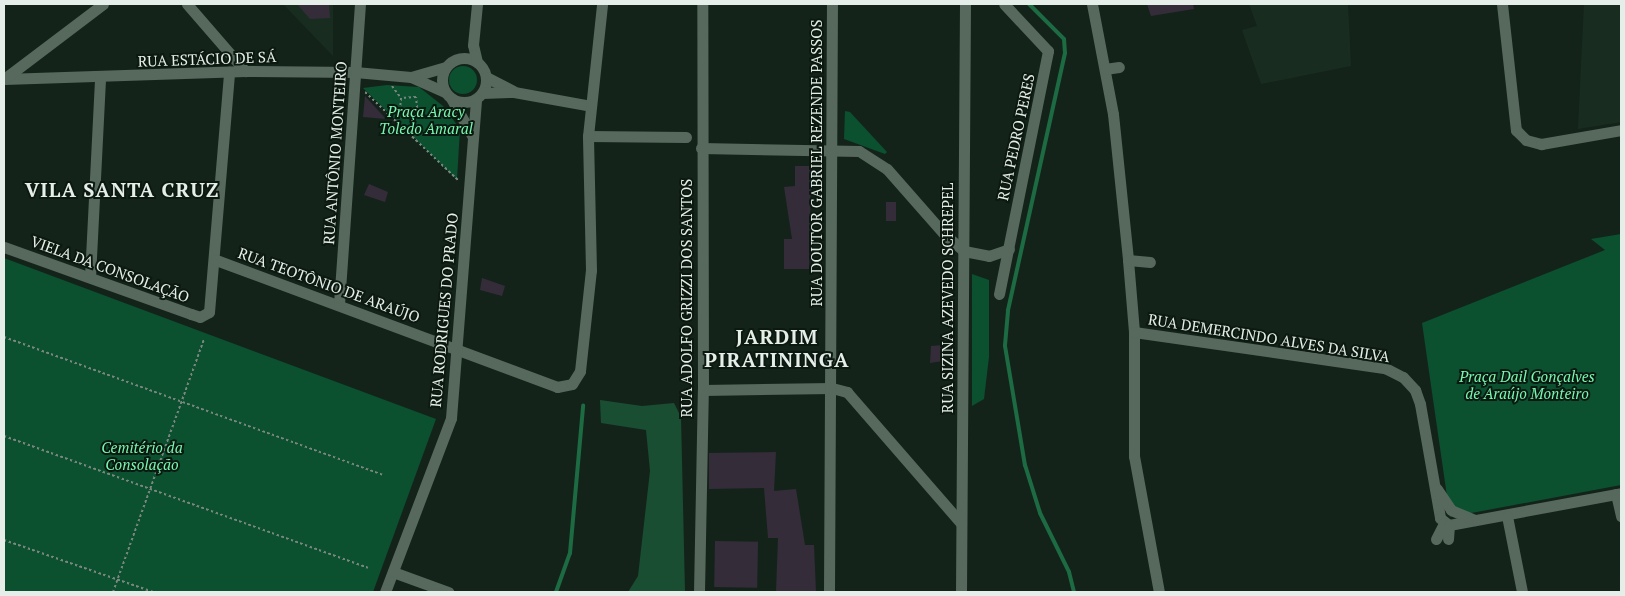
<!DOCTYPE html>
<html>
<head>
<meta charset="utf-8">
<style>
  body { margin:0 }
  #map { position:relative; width:1625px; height:596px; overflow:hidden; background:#14231a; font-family:"PT Serif",serif }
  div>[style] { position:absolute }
  .built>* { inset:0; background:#182d20 }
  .green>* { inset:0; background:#0b502f }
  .round { border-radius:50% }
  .forest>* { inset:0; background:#194e32 }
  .stream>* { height:4px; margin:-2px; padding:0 2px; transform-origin:2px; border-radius:2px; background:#1d6b43 }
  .building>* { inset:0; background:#342c39; transform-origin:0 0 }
  .path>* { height:2px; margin-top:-1px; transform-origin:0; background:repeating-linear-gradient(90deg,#7a867e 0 2.5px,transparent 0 5px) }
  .minor>* { height:11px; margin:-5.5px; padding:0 5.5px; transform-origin:5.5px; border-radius:5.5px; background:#57685d }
  .minor>.ring { margin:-5.5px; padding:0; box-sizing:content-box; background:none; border:11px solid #57685d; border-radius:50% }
  span { translate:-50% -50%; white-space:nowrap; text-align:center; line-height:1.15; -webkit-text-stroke:4px #0b1911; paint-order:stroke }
  .street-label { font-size:15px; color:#e5eee8 }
  .park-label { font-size:15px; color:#77f8af; font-style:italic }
  .district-label { font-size:20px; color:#e5eee8; font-weight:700; letter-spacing:1px }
  .frame { position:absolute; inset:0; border:5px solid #e5eee8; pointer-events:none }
</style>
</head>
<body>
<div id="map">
  <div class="built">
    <i style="clip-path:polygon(283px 4px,333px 4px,333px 56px)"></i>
    <i style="clip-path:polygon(1249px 4px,1348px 4px,1351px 66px,1261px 84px,1242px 30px,1257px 26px)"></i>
    <i style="clip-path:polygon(1584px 4px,1621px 4px,1621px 122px,1578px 129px)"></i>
  </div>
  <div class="green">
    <i class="round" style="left:449px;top:66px;width:28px;height:28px"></i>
    <i style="clip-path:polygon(387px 85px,419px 87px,443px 106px,460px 129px,457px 180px,363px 88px)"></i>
    <i style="clip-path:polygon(845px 111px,850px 112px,887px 152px,885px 154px,844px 139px)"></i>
    <i style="clip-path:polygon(1621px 234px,1621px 485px,1450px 517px,1422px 323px,1605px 250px,1591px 239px)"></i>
    <i style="clip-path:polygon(4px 258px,436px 419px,373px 592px,4px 592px)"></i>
    <i style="clip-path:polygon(972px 274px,989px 280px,989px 357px,984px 399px,972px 406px)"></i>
  </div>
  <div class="forest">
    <i style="clip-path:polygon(600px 400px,642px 406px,674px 403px,681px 417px,685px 592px,628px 592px,638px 576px,650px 471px,646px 430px,601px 423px)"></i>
  </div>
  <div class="stream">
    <i style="left:1029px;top:4px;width:49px;rotate:45deg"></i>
    <i style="left:1064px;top:39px;width:14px;rotate:86deg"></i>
    <i style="left:1065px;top:53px;width:264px;rotate:102.5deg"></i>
    <i style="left:1008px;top:311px;width:35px;rotate:95deg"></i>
    <i style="left:1005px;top:346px;width:121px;rotate:80.5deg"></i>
    <i style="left:1025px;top:465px;width:50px;rotate:72.6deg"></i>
    <i style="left:1040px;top:513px;width:66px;rotate:63.8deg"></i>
    <i style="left:1069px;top:572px;width:21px;rotate:76deg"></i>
    <i style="left:556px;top:592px;width:41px;rotate:-70.3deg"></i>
    <i style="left:570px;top:553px;width:148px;rotate:-84.9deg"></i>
  </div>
  <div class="building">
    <i style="clip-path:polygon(297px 4px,329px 4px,330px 18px,310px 19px)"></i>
    <i style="clip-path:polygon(1147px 4px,1193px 4px,1194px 9px,1151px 16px)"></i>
    <i style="clip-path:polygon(365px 96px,386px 119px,363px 117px)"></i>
    <i style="clip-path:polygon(795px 166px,811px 166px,809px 269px,784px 269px,784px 239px,792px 239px,784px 187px,795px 186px)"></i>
    <i style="clip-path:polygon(369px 184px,388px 192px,385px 202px,364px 195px)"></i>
    <i style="left:886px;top:202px;width:10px;height:19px"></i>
    <i style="clip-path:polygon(482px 278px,505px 286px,502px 296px,480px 290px)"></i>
    <i style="clip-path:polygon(943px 345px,943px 361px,930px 363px,931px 346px)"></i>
    <i style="clip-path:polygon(776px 452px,774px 491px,796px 489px,805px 545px,814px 545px,816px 592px,776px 592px,778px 538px,768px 538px,764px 488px,709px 489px,709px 453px)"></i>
    <i style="left:715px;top:541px;width:43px;height:46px;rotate:1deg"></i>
  </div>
  <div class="path">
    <i style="left:392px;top:86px;width:15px;rotate:53deg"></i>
    <i style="left:401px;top:98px;width:11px;rotate:95deg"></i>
    <i style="left:400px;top:109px;width:11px;rotate:34deg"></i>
    <i style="left:409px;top:115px;width:11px;rotate:-41deg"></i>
    <i style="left:417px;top:108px;width:11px;rotate:-95deg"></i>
    <i style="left:416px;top:97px;width:15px;rotate:176deg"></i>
    <i style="left:365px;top:92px;width:128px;rotate:43.4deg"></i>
    <i style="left:4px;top:337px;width:404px;rotate:20deg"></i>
    <i style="left:4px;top:436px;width:387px;rotate:19.9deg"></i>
    <i style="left:4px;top:540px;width:158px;rotate:19.2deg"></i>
    <i style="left:113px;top:592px;width:269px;rotate:-70.2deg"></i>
  </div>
  <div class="minor">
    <i style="left:187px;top:4px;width:89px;rotate:49.1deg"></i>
    <i style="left:1092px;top:4px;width:112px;rotate:79.2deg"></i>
    <i style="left:1113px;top:114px;width:147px;rotate:84.1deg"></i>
    <i style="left:1128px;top:260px;width:72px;rotate:85.2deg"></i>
    <i style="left:1134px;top:332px;width:124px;rotate:90deg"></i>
    <i style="left:1134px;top:456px;width:138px;rotate:79.6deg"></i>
    <i style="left:1502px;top:4px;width:127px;rotate:83.7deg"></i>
    <i style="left:1516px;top:130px;width:14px;rotate:45deg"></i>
    <i style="left:1526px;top:140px;width:16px;rotate:15deg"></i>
    <i style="left:1541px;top:144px;width:81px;rotate:-9.9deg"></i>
    <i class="ring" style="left:442px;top:58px;width:33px;height:33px"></i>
    <i style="left:477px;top:62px;width:17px;rotate:-103deg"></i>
    <i style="left:473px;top:45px;width:41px;rotate:-84.4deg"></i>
    <i style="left:1105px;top:69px;width:14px;rotate:-8deg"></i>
    <i style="left:411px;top:77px;width:36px;rotate:-16deg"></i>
    <i style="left:486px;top:77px;width:30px;rotate:27deg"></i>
    <i style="left:4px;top:79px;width:241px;rotate:-1.9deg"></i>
    <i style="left:245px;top:71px;width:110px;rotate:0.5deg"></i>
    <i style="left:355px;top:72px;width:56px;rotate:5.1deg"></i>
    <i style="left:411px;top:77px;width:37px;rotate:24deg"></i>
    <i style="left:4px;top:79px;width:124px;rotate:-37.1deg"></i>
    <i style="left:482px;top:93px;width:32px;rotate:-2deg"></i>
    <i style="left:514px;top:92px;width:78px;rotate:10.3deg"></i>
    <i style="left:451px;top:98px;width:45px;rotate:60.6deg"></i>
    <i style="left:588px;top:136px;width:98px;rotate:0.6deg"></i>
    <i style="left:701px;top:148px;width:158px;rotate:1.1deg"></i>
    <i style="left:859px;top:151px;width:33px;rotate:33deg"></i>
    <i style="left:887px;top:169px;width:88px;rotate:48.7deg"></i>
    <i style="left:945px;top:235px;width:25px;rotate:40deg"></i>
    <i style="left:964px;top:251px;width:25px;rotate:11deg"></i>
    <i style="left:989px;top:256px;width:21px;rotate:-19deg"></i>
    <i style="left:4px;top:247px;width:199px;rotate:19.7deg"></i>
    <i style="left:191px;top:314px;width:9px;rotate:18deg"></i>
    <i style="left:200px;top:317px;width:10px;rotate:-29deg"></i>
    <i style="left:209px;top:312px;width:241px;rotate:-85.2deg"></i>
    <i style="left:216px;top:260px;width:364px;rotate:20.4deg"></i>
    <i style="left:557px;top:387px;width:15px;rotate:-11deg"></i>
    <i style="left:572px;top:384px;width:15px;rotate:-58deg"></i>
    <i style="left:580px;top:371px;width:102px;rotate:-83.8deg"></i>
    <i style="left:591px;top:270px;width:134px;rotate:-91.3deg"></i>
    <i style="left:588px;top:136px;width:133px;rotate:-83.9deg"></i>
    <i style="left:1128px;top:260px;width:22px;rotate:5deg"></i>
    <i style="left:90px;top:277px;width:200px;rotate:-87.1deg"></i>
    <i style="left:999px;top:294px;width:248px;rotate:-78.6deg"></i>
    <i style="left:1048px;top:51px;width:64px;rotate:-133.1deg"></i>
    <i style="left:339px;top:304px;width:301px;rotate:-86deg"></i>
    <i style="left:1134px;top:332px;width:254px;rotate:8.2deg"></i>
    <i style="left:1385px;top:368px;width:20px;rotate:27deg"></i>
    <i style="left:1403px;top:377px;width:18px;rotate:47deg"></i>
    <i style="left:1415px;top:390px;width:15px;rotate:70deg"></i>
    <i style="left:1420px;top:404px;width:116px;rotate:80deg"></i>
    <i style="left:1440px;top:518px;width:11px;rotate:38deg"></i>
    <i style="left:1449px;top:525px;width:175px;rotate:-10.5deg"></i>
    <i style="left:703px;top:390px;width:129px;rotate:-0.9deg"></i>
    <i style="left:832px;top:388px;width:16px;rotate:15deg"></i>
    <i style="left:847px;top:392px;width:174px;rotate:49deg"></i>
    <i style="left:1437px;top:489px;width:25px;rotate:56deg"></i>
    <i style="left:1451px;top:510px;width:26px;rotate:23deg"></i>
    <i style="left:1616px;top:494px;width:23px;rotate:77deg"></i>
    <i style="left:1507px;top:516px;width:77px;rotate:78.8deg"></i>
    <i style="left:1436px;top:539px;width:18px;rotate:-63deg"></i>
    <i style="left:1448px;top:539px;width:14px;rotate:-86deg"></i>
    <i style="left:393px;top:572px;width:59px;rotate:20deg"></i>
    <i style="left:385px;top:592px;width:186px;rotate:-69.2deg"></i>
    <i style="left:451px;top:418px;width:320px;rotate:-85.5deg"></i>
    <i style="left:699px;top:592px;width:202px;rotate:-88.9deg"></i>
    <i style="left:703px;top:390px;width:386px;rotate:-90.1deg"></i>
    <i style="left:829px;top:592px;width:588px;rotate:-89.71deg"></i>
    <i style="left:961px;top:592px;width:588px;rotate:-89.61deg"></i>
  </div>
  <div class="street-label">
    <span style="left:207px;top:59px;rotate:-2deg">RUA ESTÁCIO DE SÁ</span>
    <span style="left:1016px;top:137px;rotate:-78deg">RUA PEDRO PERES</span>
    <span style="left:335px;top:153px;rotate:-86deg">RUA ANTÔNIO MONTEIRO</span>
    <span style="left:817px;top:163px;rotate:-90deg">RUA DOUTOR GABRIEL REZENDE PASSOS</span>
    <span style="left:110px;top:269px;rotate:20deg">VIELA DA CONSOLAÇÃO</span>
    <span style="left:329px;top:285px;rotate:20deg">RUA TEOTÔNIO DE ARAÚJO</span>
    <span style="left:687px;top:298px;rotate:-90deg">RUA ADOLFO GRIZZI DOS SANTOS</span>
    <span style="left:948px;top:298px;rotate:-90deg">RUA SIZINA AZEVEDO SCHREPEL</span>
    <span style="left:444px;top:310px;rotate:-85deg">RUA RODRIGUES DO PRADO</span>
    <span style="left:1269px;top:338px;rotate:9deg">RUA DEMERCINDO ALVES DA SILVA</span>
  </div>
  <div class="park-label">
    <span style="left:426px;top:120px">Praça Aracy<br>Toledo Amaral</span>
    <span style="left:1527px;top:385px">Praça Dail Gonçalves<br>de Araújo Monteiro</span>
    <span style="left:142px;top:456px">Cemitério da<br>Consolação</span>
  </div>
  <div class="district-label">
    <span style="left:122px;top:189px">VILA SANTA CRUZ</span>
    <span style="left:777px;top:348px">JARDIM<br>PIRATININGA</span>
  </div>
  <div class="frame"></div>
</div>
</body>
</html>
